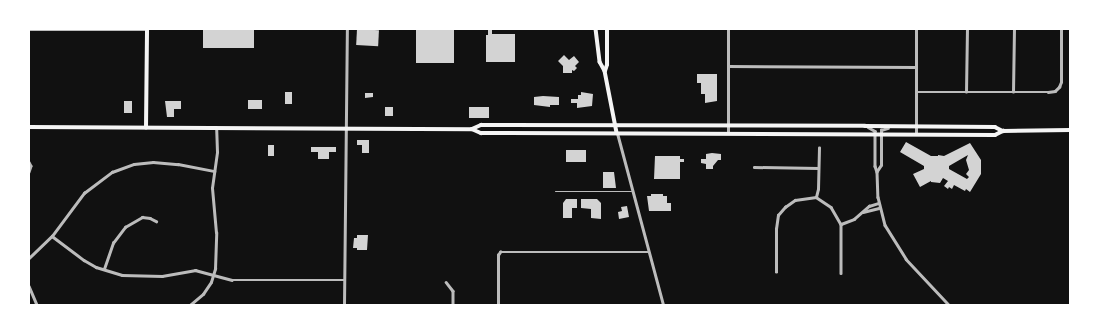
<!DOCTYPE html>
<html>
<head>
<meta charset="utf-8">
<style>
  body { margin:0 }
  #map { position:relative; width:1099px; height:334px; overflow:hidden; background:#111; font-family:Lato,sans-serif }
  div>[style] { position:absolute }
  .building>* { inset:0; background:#d3d3d3; transform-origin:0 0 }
  .service>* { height:1px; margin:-0.5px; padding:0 0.5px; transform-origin:0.5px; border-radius:0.5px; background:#bcbcbc }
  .minor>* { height:2.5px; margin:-1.25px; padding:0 1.25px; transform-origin:1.25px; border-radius:1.25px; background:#bcbcbc }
  .tertiary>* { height:3px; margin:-1.5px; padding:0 1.5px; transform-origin:1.5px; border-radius:1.5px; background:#bcbcbc }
  .secondary>* { height:3.5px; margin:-1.75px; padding:0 1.75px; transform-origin:1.75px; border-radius:1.75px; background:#f5f5f5 }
  .primary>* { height:3.5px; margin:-1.75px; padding:0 1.75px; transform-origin:1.75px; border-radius:1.75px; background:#f5f5f5 }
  span { translate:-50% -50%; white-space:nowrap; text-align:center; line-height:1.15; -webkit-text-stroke:3px #fff; paint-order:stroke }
  .frame { position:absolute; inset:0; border:30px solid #fff; pointer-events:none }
</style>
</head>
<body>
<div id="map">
  <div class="building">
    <i style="left:203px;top:29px;width:51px;height:19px"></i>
    <i style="left:357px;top:29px;width:22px;height:16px;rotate:3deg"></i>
    <i style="left:416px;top:29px;width:38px;height:34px"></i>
    <i style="clip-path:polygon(488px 29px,492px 29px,492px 34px,515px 34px,515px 62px,486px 62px,486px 35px,488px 35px)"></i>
    <i style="clip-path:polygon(564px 55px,569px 60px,574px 56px,579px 62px,575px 66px,577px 68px,574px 71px,572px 70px,572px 73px,563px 73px,563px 66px,558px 61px)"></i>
    <i style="clip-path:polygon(697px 74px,717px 74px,717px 101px,705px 103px,705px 94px,701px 94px,701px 83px,697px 83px)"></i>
    <i style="left:285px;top:92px;width:7px;height:12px"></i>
    <i style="clip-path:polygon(581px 92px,593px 94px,592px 106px,577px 108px,577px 103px,571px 103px,571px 99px,578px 99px,578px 95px,581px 95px)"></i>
    <i style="clip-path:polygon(365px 93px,373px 93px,373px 97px,365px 98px)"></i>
    <i style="clip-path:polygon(543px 96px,559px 97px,559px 105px,550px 105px,550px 107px,534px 105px,534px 97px)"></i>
    <i style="left:248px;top:100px;width:14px;height:9px"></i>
    <i style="left:124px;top:101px;width:8px;height:12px"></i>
    <i style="clip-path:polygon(165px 101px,181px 101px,181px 109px,174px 109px,174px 117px,167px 117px)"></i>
    <i style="left:385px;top:107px;width:8px;height:9px"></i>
    <i style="left:469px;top:107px;width:20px;height:11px"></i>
    <i style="clip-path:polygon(357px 140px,369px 140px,369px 153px,362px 153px,362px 145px,357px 145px)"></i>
    <i style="clip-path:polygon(evenodd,906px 142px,931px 156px,938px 156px,938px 155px,944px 156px,970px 143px,981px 160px,981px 174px,970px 192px,966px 189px,965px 191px,954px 185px,952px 189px,949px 187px,948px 189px,944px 186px,948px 181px,943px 178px,940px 183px,931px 182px,931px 181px,920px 187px,913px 174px,924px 169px,924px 166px,900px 152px,906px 142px,968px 155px,966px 160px,969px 170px,966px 174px,969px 177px,967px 179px,949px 169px,949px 166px,968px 155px)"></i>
    <i style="left:268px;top:145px;width:6px;height:11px"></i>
    <i style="clip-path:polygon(311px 147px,336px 147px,336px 152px,329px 152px,329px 159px,318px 159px,318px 152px,311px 152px)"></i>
    <i style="left:566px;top:150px;width:20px;height:12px"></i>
    <i style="clip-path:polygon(712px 153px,721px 154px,721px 160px,718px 160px,713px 166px,713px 169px,706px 169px,706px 164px,701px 163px,701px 159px,706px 159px,706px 154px)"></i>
    <i style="clip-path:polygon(655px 156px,680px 156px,680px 159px,684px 159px,684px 162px,680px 162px,680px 179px,654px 179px)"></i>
    <i style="clip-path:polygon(603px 172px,614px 172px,616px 188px,603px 188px)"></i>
    <i style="clip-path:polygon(651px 194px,663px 194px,663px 196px,667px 196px,667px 203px,671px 203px,671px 211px,649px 211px,647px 196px,651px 196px)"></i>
    <i style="clip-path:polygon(566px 199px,577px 199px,577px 208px,572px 208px,572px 218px,563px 218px,563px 203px)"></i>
    <i style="clip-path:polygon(581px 199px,597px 199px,601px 203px,601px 219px,591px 218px,591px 209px,581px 208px)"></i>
    <i style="clip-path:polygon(627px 206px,629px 217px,619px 219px,618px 212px,622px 211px,621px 207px)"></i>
    <i style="clip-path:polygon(357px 235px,368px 235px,367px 250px,357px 250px,357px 248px,353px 248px,354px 238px,357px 238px)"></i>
  </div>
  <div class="service">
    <i style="left:555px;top:191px;width:76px"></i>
  </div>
  <div class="minor">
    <i style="left:30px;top:30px;width:117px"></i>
    <i style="left:728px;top:66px;width:188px;rotate:0.3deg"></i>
    <i style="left:916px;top:92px;width:132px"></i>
    <i style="left:1048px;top:92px;width:7px;rotate:-8deg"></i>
    <i style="left:1055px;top:91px;width:6px;rotate:-45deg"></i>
    <i style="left:1059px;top:87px;width:5px;rotate:-68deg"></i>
    <i style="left:1061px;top:82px;width:53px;rotate:-90deg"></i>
    <i style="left:966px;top:92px;width:63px;rotate:-89.1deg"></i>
    <i style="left:1013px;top:92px;width:63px;rotate:-89.1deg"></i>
    <i style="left:868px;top:127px;width:8px;rotate:30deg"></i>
    <i style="left:875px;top:131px;width:35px;rotate:90deg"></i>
    <i style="left:875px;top:166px;width:6px;rotate:72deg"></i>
    <i style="left:877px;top:172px;width:25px;rotate:88deg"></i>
    <i style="left:878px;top:197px;width:29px;rotate:76deg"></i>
    <i style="left:885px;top:225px;width:40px;rotate:58deg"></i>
    <i style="left:906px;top:259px;width:63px;rotate:46.9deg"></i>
    <i style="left:728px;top:133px;width:104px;rotate:-90deg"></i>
    <i style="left:916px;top:134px;width:105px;rotate:-90deg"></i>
    <i style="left:29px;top:162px;width:4px;rotate:63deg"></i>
    <i style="left:31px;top:166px;width:6px;rotate:108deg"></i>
    <i style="left:754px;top:167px;width:64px;rotate:0.9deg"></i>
    <i style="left:877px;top:171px;width:7px;rotate:-56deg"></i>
    <i style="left:881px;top:165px;width:35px;rotate:-90deg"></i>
    <i style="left:881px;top:130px;width:7px;rotate:-16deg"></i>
    <i style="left:816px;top:197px;width:8px;rotate:-76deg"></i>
    <i style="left:818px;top:189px;width:41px;rotate:-88.6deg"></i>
    <i style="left:863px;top:212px;width:16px;rotate:-14deg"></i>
    <i style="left:841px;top:224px;width:14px;rotate:-21deg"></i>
    <i style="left:854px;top:219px;width:20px;rotate:-41deg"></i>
    <i style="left:869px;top:206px;width:9px;rotate:-18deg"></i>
    <i style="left:52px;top:236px;width:40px;rotate:37deg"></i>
    <i style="left:84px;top:260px;width:14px;rotate:30deg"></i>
    <i style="left:96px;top:267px;width:27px;rotate:17deg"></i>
    <i style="left:122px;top:275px;width:40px;rotate:1.4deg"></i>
    <i style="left:162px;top:276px;width:34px;rotate:-10deg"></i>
    <i style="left:195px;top:270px;width:38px;rotate:15deg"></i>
    <i style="left:232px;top:280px;width:113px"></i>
    <i style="left:29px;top:258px;width:32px;rotate:-44deg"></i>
    <i style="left:52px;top:236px;width:54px;rotate:-53.3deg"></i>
    <i style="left:84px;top:193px;width:35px;rotate:-37deg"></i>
    <i style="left:112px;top:172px;width:23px;rotate:-20deg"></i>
    <i style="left:134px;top:164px;width:19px;rotate:-6deg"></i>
    <i style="left:153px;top:162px;width:25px;rotate:5deg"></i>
    <i style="left:178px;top:164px;width:37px;rotate:11deg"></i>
    <i style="left:104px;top:269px;width:28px;rotate:-71deg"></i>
    <i style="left:113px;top:243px;width:20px;rotate:-53deg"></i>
    <i style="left:125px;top:227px;width:20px;rotate:-30deg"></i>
    <i style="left:142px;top:217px;width:8px;rotate:7deg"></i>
    <i style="left:150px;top:218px;width:7px;rotate:27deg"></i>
    <i style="left:776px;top:272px;width:43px;rotate:-90deg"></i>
    <i style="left:776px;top:229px;width:14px;rotate:-82deg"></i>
    <i style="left:778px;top:215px;width:11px;rotate:-49deg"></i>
    <i style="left:785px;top:207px;width:12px;rotate:-35deg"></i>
    <i style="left:795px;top:200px;width:21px;rotate:-8deg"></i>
    <i style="left:816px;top:197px;width:18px;rotate:34deg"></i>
    <i style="left:831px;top:207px;width:20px;rotate:60deg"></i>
    <i style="left:841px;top:224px;width:49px;rotate:90deg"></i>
    <i style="left:446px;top:282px;width:11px;rotate:52deg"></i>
    <i style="left:453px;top:291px;width:14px;rotate:90deg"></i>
    <i style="left:29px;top:286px;width:21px;rotate:67deg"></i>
    <i style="left:190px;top:305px;width:17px;rotate:-40deg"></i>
    <i style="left:203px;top:294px;width:14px;rotate:-56deg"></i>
    <i style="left:211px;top:282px;width:14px;rotate:-73deg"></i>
    <i style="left:215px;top:269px;width:36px;rotate:-88deg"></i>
    <i style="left:216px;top:233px;width:45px;rotate:-95.1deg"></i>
    <i style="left:212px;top:188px;width:36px;rotate:-82deg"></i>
    <i style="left:217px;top:152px;width:24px;rotate:-92deg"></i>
    <i style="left:498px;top:305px;width:50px;rotate:-90deg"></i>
    <i style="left:498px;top:255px;width:4px;rotate:-56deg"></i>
    <i style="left:500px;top:252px;width:149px"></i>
    <i style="left:1043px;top:305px;width:2px"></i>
  </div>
  <div class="tertiary">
    <i style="left:617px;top:133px;width:178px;rotate:75deg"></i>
    <i style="left:344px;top:305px;width:276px;rotate:-89.4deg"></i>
  </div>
  <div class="secondary">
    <i style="left:596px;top:29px;width:33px;rotate:83deg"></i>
    <i style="left:600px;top:62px;width:10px;rotate:61deg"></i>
    <i style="left:605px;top:71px;width:63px;rotate:79deg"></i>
    <i style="left:605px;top:71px;width:6px;rotate:-72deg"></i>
    <i style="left:607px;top:65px;width:36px;rotate:-90deg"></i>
    <i style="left:146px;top:128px;width:99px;rotate:-89.4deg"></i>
  </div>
  <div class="primary">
    <i style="left:29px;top:127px;width:443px;rotate:0.3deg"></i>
    <i style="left:472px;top:129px;width:10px;rotate:-24deg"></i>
    <i style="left:481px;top:125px;width:384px;rotate:0.1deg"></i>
    <i style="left:865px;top:126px;width:130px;rotate:0.4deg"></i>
    <i style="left:995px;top:127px;width:9px;rotate:27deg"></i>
    <i style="left:1003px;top:131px;width:67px;rotate:-0.9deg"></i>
    <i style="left:472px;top:129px;width:10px;rotate:24deg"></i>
    <i style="left:481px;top:133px;width:514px;rotate:0.22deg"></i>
    <i style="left:995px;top:135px;width:9px;rotate:-27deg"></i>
  </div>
  <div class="frame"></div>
</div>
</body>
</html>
